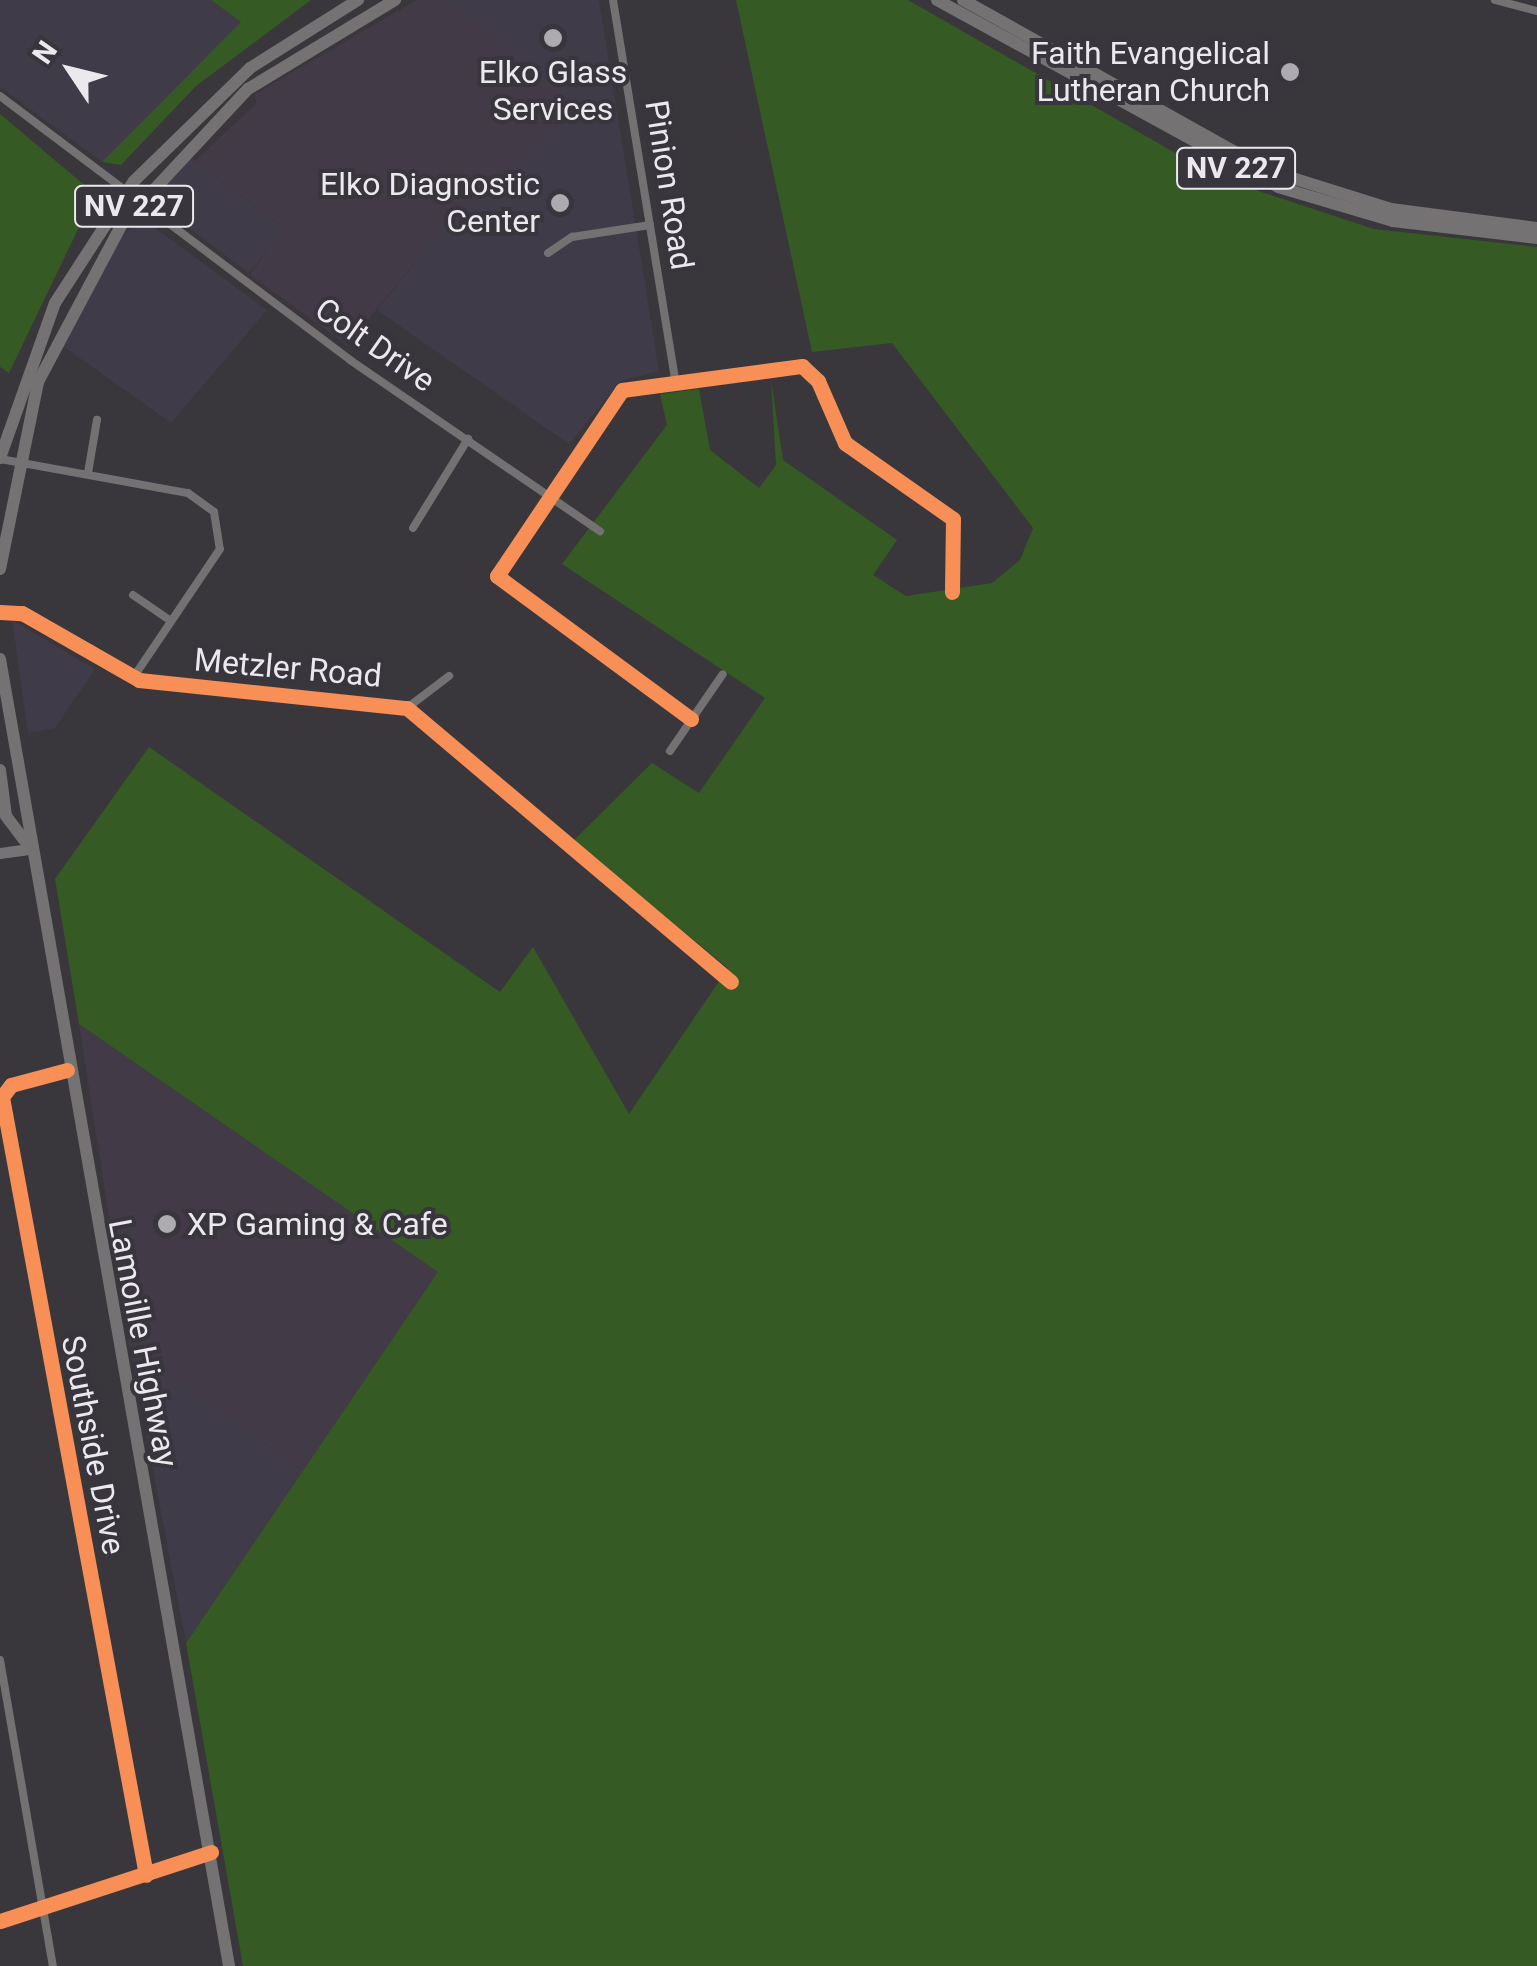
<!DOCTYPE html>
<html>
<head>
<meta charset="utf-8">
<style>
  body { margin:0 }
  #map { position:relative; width:1537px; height:1966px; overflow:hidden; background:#39373b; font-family:Roboto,sans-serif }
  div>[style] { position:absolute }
  .built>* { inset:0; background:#403b48; transform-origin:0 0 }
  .industrial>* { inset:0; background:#433a48 }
  .green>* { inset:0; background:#355a24 }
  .minor>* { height:8px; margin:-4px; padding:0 4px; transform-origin:4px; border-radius:4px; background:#737171 }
  .secondary>* { height:11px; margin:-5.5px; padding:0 5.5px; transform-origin:5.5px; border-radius:5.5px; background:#757374 }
  .primary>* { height:12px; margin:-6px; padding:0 6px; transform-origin:6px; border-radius:6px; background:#747272 }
  .cycleway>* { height:15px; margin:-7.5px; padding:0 7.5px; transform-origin:7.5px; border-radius:7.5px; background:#f78f57 }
  .dots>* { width:28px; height:28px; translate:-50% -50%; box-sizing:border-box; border:5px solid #38353d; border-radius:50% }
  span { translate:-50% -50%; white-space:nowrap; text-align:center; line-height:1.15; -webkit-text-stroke:8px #38353d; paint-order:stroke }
  .shield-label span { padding:2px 8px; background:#38353d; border:2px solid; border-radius:8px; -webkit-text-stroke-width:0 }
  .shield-label { font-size:30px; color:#ebe9ee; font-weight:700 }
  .poi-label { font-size:32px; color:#ebe9ee }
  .right { translate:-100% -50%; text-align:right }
  .left { translate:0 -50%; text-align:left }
  .street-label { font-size:32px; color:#ebe9ee }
  .north { position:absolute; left:20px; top:20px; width:100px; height:100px; -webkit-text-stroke:8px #38353d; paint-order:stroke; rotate:305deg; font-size:28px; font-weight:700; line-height:40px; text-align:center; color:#ebe9ee }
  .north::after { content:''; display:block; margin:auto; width:35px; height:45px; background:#ebe9ee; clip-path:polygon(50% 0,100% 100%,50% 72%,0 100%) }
</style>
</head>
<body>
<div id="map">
  <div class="built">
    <i style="clip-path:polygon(0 0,211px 0,242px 22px,102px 162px,0 87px)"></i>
    <i style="clip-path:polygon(443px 0,599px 0,659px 371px,621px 381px,569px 444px,377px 310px,446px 225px,580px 104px)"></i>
    <i style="left:187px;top:155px;width:121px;height:57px;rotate:37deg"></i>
    <i style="clip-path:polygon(143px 219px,267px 310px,171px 423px,60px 344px,120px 237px)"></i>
    <i style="clip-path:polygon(12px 620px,95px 669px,55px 728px,28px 733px)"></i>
    <i style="clip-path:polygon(129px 1345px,303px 1471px,186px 1643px)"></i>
  </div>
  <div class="industrial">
    <i style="clip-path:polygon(417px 0,443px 0,581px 104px,446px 225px,347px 345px,250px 275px,283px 227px,195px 161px,256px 104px,255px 94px)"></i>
    <i style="clip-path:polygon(79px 1024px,439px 1272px,303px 1471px,129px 1345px)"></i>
  </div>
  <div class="green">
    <i style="clip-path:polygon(211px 0,311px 0,196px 86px,121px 165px,102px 162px,241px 22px)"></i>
    <i style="clip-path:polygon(736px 0,908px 0,1219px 178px,1374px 229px,1537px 247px,1537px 1966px,243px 1966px,186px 1643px,438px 1272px,79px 1024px,55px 879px,149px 747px,500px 992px,533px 947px,629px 1114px,728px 968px,573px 841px,652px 763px,699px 793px,765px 698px,562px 564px,667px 425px,660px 394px,699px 389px,710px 450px,759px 488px,776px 465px,771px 380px,783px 460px,897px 540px,873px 575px,906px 596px,992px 583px,1020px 560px,1033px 528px,892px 343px,812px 352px)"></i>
    <i style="clip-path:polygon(0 114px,95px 194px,9px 373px,0 367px)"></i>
  </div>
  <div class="minor">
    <i style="left:613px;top:0;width:383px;rotate:80.7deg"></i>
    <i style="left:1495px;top:0;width:43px;rotate:14.7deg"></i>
    <i style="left:0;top:96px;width:438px;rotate:37deg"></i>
    <i style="left:350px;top:360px;width:303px;rotate:34.4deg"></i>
    <i style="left:548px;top:253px;width:29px;rotate:-34deg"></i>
    <i style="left:572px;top:237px;width:79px;rotate:-8.7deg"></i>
    <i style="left:0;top:459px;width:191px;rotate:10.3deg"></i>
    <i style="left:188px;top:493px;width:32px;rotate:36deg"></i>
    <i style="left:214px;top:512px;width:37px;rotate:81deg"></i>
    <i style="left:220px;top:549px;width:156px;rotate:124deg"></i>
    <i style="left:88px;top:473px;width:54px;rotate:-80.4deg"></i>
    <i style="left:413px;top:528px;width:105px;rotate:-58.3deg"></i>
    <i style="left:133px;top:595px;width:46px;rotate:34.4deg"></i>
    <i style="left:0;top:612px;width:22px;rotate:3deg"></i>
    <i style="left:22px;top:613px;width:135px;rotate:29.8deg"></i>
    <i style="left:139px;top:680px;width:269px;rotate:6deg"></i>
    <i style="left:407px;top:708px;width:424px;rotate:40.2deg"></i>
    <i style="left:407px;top:708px;width:53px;rotate:-37.3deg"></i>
    <i style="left:691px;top:719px;width:241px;rotate:-143.6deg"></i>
    <i style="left:497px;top:576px;width:224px;rotate:-56.1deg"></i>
    <i style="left:622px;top:390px;width:182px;rotate:-7.6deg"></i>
    <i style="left:802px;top:366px;width:22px;rotate:43deg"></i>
    <i style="left:818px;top:381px;width:68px;rotate:66.5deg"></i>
    <i style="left:845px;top:443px;width:132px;rotate:35.1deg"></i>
    <i style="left:953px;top:519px;width:73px;rotate:90.8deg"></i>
    <i style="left:670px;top:751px;width:93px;rotate:-55.5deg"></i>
    <i style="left:67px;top:1070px;width:58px;rotate:165deg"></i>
    <i style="left:11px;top:1085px;width:15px;rotate:127deg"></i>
    <i style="left:2px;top:1097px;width:791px;rotate:79.51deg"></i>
    <i style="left:0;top:1660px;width:311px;rotate:80.2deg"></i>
    <i style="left:0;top:1921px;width:222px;rotate:-18.1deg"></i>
  </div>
  <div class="secondary">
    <i style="left:0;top:853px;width:27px;rotate:-8deg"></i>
  </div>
  <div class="primary">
    <i style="left:937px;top:0;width:389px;rotate:28.7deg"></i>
    <i style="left:1278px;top:187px;width:120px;rotate:16.5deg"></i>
    <i style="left:1393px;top:221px;width:145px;rotate:6.7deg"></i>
    <i style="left:963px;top:0;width:348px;rotate:29.2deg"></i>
    <i style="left:1267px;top:170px;width:130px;rotate:17.5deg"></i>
    <i style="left:1391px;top:209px;width:147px;rotate:7.4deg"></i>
    <i style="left:0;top:458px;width:164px;rotate:-70.5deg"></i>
    <i style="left:55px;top:303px;width:145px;rotate:-57.1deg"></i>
    <i style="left:134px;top:181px;width:162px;rotate:-44.2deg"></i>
    <i style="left:250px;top:68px;width:128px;rotate:-32.2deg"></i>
    <i style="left:0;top:569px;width:191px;rotate:-78.5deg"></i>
    <i style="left:38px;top:382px;width:179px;rotate:-62deg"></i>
    <i style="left:122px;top:224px;width:185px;rotate:-47deg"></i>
    <i style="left:248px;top:89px;width:172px;rotate:-31.2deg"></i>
    <i style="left:0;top:659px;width:1327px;rotate:80.06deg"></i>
    <i style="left:0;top:770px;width:46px;rotate:82.6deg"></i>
    <i style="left:6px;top:816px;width:30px;rotate:53deg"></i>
  </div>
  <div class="cycleway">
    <i style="left:0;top:612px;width:22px;rotate:3deg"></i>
    <i style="left:22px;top:613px;width:135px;rotate:29.8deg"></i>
    <i style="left:139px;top:680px;width:269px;rotate:6deg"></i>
    <i style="left:407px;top:708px;width:424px;rotate:40.2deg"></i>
    <i style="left:691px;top:719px;width:241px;rotate:-143.6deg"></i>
    <i style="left:497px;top:576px;width:224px;rotate:-56.1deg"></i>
    <i style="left:622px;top:390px;width:182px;rotate:-7.6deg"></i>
    <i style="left:802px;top:366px;width:22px;rotate:43deg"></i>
    <i style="left:818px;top:381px;width:68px;rotate:66.5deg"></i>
    <i style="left:845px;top:443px;width:132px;rotate:35.1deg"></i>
    <i style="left:953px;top:519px;width:73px;rotate:90.8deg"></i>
    <i style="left:67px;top:1070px;width:58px;rotate:165deg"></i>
    <i style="left:11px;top:1085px;width:15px;rotate:127deg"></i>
    <i style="left:2px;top:1097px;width:791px;rotate:79.51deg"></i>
    <i style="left:0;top:1921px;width:222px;rotate:-18.1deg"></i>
  </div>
  <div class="dots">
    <i style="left:553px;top:38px;background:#adabaf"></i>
    <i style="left:1290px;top:72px;background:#adabaf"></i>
    <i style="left:560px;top:203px;background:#adabaf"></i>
    <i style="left:167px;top:1224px;background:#adabaf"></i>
  </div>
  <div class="shield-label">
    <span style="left:1236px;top:168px">NV 227</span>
    <span style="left:134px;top:206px">NV 227</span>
  </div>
  <div class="poi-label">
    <span class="right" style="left:1270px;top:72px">Faith Evangelical<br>Lutheran Church</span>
    <span style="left:553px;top:91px">Elko Glass<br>Services</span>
    <span class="right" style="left:540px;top:203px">Elko Diagnostic<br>Center</span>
    <span class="left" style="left:187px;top:1224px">XP Gaming &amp; Cafe</span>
  </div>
  <div class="street-label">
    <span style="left:669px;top:185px;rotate:81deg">Pinion Road</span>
    <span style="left:375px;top:345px;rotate:35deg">Colt Drive</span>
    <span style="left:288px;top:668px;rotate:5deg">Metzler Road</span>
    <span style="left:143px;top:1343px;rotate:79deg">Lamoille Highway</span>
    <span style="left:93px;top:1445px;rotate:79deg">Southside Drive</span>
  </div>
  <div class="north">N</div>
</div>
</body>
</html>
